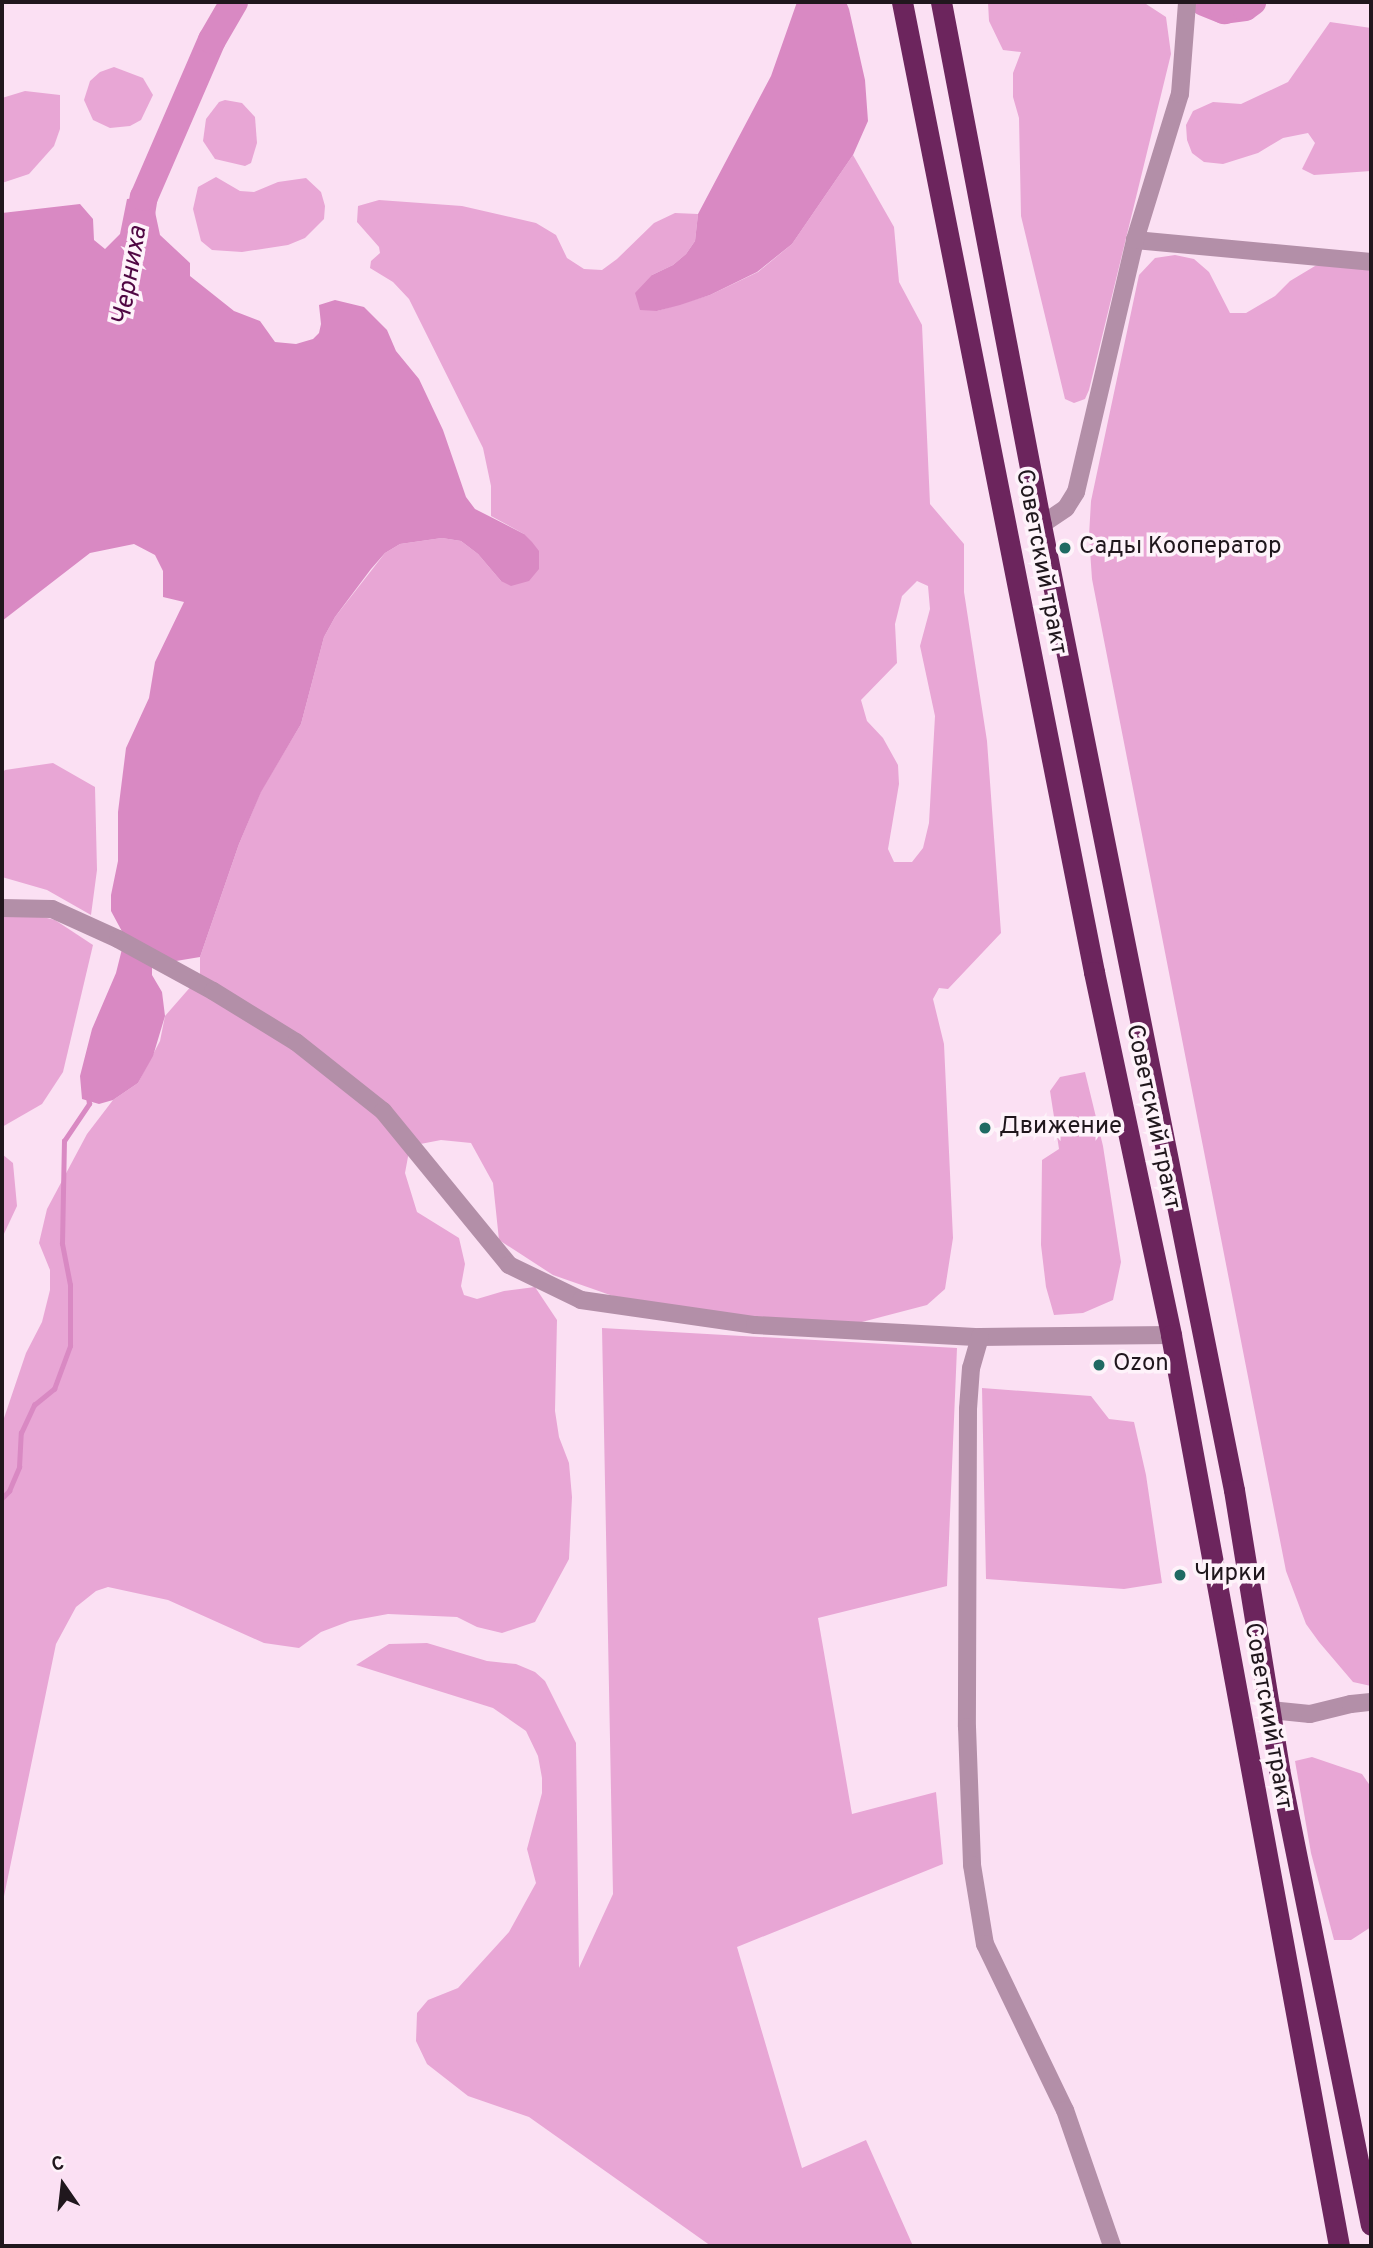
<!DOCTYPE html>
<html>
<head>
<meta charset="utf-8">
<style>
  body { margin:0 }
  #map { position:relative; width:1373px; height:2248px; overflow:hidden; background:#fbe0f3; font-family:Overpass,sans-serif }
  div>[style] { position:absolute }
  .green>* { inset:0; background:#e8a6d5 }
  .water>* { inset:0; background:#d989c3 }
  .stream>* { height:4.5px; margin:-2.25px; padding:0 2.25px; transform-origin:2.25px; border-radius:2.25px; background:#d989c3 }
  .river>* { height:28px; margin:-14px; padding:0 14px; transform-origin:14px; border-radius:14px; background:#d989c3 }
  .minor>* { height:18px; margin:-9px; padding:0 9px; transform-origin:9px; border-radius:9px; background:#b38fa8 }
  .highway>* { height:21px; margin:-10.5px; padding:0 10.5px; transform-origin:10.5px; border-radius:10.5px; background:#6c255d }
  .dots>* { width:19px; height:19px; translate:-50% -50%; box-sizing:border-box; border:4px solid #fef3fa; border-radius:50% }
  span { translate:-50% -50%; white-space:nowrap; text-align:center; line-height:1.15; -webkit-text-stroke:7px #fef3fa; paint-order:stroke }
  .poi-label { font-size:24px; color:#20171d }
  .left { translate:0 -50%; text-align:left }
  .street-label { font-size:24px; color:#20171d }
  .water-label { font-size:26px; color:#500743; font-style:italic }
  .frame { position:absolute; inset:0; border:4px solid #20171d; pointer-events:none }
  .north { position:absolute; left:28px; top:2150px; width:70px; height:70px; -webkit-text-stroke:5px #fef3fa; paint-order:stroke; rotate:346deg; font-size:19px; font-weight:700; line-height:28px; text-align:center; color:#20171d }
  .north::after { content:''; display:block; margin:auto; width:24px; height:32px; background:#20171d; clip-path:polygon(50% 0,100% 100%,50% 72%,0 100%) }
</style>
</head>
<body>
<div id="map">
  <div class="green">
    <i style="clip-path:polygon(988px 2px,1143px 2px,1166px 17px,1171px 54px,1089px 390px,1085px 399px,1074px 403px,1065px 399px,1021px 216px,1019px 118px,1013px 97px,1013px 73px,1021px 52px,1003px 50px,989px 21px)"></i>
    <i style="clip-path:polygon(1330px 22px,1371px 28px,1371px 171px,1314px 175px,1302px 169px,1315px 143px,1308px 133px,1283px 138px,1258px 153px,1223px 164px,1204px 162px,1192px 153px,1187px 140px,1186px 125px,1193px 111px,1213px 102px,1241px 104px,1288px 82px)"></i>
    <i style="clip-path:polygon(114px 67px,143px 78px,153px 95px,141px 120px,130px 126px,110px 128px,93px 120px,84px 100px,90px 81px,100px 72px)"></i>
    <i style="clip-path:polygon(25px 91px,60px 95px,60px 129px,54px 146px,29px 174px,2px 183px,2px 98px)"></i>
    <i style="clip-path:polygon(225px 100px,242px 103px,255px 117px,257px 143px,251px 163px,245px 166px,215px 159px,203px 141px,206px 119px,219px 102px)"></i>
    <i style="clip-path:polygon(evenodd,853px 155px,894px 227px,899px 282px,922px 325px,930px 504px,964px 544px,964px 592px,987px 741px,1001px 933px,948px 989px,939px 988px,933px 999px,944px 1044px,953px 1238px,945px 1289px,927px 1305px,858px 1323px,730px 1316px,613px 1296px,553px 1275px,499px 1240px,493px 1183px,471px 1143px,441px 1140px,410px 1146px,405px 1173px,417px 1212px,459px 1238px,465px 1264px,461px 1286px,464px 1295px,477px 1299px,504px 1291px,535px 1287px,557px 1320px,555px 1411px,559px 1437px,569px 1463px,572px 1497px,569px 1559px,535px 1622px,502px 1633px,477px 1627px,457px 1617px,388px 1614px,350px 1621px,321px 1632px,299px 1648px,264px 1643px,168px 1600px,108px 1587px,96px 1591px,76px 1607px,56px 1644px,2px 1906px,2px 1424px,26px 1353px,42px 1322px,50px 1290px,50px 1270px,39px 1243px,47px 1209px,87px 1134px,113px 1100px,138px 1083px,160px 1041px,165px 1016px,200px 976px,200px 957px,239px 844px,261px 791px,301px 724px,324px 637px,335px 617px,385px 553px,400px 544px,442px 538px,461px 541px,478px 554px,501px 581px,524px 534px,491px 516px,491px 486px,483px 448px,409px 299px,393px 282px,370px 268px,371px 261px,380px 253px,379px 247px,357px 222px,358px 206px,379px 200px,462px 206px,536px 223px,556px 235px,567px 258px,584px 269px,602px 270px,617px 259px,654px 223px,675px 213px,698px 214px,695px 241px,686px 254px,673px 265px,652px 275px,657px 311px,710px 295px,758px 272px,792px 244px,853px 155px,917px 581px,928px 586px,930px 609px,920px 646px,935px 716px,929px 823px,923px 848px,912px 862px,894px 862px,888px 849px,899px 784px,898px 765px,883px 738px,867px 721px,861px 700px,897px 663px,895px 624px,902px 596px,917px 581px)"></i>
    <i style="clip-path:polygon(216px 177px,240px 191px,254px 192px,278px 182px,306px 178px,321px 192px,325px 206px,324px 219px,305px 238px,288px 245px,242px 252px,212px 250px,201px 241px,193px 209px,198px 187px)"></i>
    <i style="clip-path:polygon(1175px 255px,1194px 259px,1209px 272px,1230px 313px,1246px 313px,1275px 296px,1290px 281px,1315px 266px,1346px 258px,1371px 261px,1371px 1686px,1353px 1682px,1319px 1642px,1306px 1624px,1286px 1571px,1092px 579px,1089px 536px,1091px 501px,1139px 275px,1155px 258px)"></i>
    <i style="clip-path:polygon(53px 763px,95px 787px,97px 870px,91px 915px,47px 890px,2px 877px,2px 773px,5px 770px)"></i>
    <i style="clip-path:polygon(11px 909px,55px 920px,93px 945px,63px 1072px,42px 1104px,2px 1127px,2px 910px)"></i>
    <i style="clip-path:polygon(1085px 1072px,1103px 1146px,1121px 1262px,1113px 1300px,1083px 1313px,1054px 1315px,1046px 1287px,1041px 1245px,1042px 1160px,1059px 1149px,1050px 1091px,1060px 1077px)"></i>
    <i style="clip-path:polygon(2px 1154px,13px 1163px,17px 1206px,2px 1238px)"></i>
    <i style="clip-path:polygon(602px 1328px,957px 1348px,947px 1586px,818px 1618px,852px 1814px,936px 1792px,943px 1864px,737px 1947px,802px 2168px,866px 2140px,913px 2246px,711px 2246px,529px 2117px,468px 2096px,427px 2064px,416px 2041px,417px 2013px,428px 2000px,458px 1988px,509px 1932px,536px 1883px,527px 1849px,542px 1793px,542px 1778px,538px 1756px,526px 1731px,493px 1708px,356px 1665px,389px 1644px,427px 1643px,487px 1661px,516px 1664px,535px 1672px,545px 1681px,576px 1743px,579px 1968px,613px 1894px)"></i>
    <i style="clip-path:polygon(982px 1388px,1091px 1396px,1109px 1419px,1134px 1422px,1146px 1475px,1162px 1583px,1124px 1589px,986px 1579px)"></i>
    <i style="clip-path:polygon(1312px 1757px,1362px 1774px,1371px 1787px,1371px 1927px,1351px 1940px,1334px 1940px,1311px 1853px,1295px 1761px)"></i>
  </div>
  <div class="water">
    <i style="clip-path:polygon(797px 2px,846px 2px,849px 9px,865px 80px,868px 121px,853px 155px,792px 244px,757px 272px,710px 295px,680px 305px,657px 311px,640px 310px,635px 293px,652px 275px,673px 265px,686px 254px,695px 241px,698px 214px,771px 76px)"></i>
    <i style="clip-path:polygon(144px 197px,154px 207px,160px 235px,190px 263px,190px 276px,234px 311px,260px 321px,275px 342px,296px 344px,313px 339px,319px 333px,321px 324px,319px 305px,335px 300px,364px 307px,387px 330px,396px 351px,419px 379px,443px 430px,466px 497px,475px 509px,524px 534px,532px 542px,539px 551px,539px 569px,529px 581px,511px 586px,501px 581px,478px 554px,461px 541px,442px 538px,400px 544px,385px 553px,371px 569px,335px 617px,324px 637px,301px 724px,261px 792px,239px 844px,200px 957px,152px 965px,152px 975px,162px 992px,165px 1016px,153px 1056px,138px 1083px,113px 1100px,99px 1104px,82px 1099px,80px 1076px,92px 1029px,116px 973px,125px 937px,111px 911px,111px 895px,118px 861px,118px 812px,126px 748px,149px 698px,155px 662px,184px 602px,163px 597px,163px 571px,155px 555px,134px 544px,90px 553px,2px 621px,2px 213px,80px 204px,93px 219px,94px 240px,105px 249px,120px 234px,127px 199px)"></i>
  </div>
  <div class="stream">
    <i style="left:2px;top:1498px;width:10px;rotate:-45deg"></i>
    <i style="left:9px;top:1491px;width:26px;rotate:-67deg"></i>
    <i style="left:19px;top:1467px;width:34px;rotate:-87deg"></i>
    <i style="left:21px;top:1433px;width:31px;rotate:-65deg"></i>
    <i style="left:34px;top:1405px;width:26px;rotate:-39deg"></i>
    <i style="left:54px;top:1389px;width:46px;rotate:-69.6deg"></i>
    <i style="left:70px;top:1346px;width:61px;rotate:-90deg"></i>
    <i style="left:70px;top:1285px;width:42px;rotate:-101deg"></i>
    <i style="left:62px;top:1244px;width:103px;rotate:-88.9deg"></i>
    <i style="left:64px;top:1141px;width:45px;rotate:-56deg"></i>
    <i style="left:89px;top:1104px;width:7px;rotate:-98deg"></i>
  </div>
  <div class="river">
    <i style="left:1204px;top:2px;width:22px;rotate:22deg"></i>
    <i style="left:1224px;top:10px;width:21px;rotate:-8deg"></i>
    <i style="left:1245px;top:7px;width:9px;rotate:-36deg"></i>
    <i style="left:138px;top:233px;width:36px;rotate:-81deg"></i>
    <i style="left:144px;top:197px;width:171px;rotate:-66.6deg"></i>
    <i style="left:212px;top:40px;width:44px;rotate:-59.9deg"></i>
  </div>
  <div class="minor">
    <i style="left:1135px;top:240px;width:237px;rotate:5.3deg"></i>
    <i style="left:1041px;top:525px;width:30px;rotate:-34deg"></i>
    <i style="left:1066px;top:508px;width:19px;rotate:-58deg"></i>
    <i style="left:1076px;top:492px;width:259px;rotate:-76.8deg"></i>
    <i style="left:1135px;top:240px;width:153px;rotate:-72.9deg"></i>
    <i style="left:1180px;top:94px;width:92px;rotate:-85.6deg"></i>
    <i style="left:2px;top:908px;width:50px;rotate:1.1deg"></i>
    <i style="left:52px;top:909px;width:72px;rotate:24.4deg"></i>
    <i style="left:118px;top:939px;width:108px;rotate:28.7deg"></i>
    <i style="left:213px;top:991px;width:97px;rotate:31.6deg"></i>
    <i style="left:296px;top:1042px;width:111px;rotate:38.4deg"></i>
    <i style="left:383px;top:1111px;width:199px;rotate:50.7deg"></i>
    <i style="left:509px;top:1265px;width:80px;rotate:25.9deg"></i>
    <i style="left:581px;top:1300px;width:176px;rotate:8.2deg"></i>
    <i style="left:755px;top:1325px;width:225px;rotate:3.1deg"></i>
    <i style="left:980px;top:1337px;width:191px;rotate:-0.6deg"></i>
    <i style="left:980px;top:1337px;width:32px;rotate:106deg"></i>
    <i style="left:971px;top:1368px;width:41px;rotate:94.2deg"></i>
    <i style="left:968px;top:1409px;width:318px;rotate:90.2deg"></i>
    <i style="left:967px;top:1727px;width:138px;rotate:87.9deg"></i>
    <i style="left:972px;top:1865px;width:80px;rotate:80.7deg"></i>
    <i style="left:985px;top:1944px;width:184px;rotate:64.3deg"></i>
    <i style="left:1065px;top:2110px;width:144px;rotate:70.9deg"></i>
    <i style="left:1270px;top:1710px;width:40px;rotate:5.7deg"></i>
    <i style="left:1310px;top:1714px;width:42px;rotate:-13.7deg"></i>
    <i style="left:1351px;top:1704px;width:20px;rotate:-6deg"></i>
  </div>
  <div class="highway">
    <i style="left:902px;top:2px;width:989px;rotate:78.8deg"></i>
    <i style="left:1094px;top:972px;width:371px;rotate:78deg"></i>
    <i style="left:1171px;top:1335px;width:926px;rotate:79.55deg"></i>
    <i style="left:941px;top:2px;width:532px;rotate:79.18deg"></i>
    <i style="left:1041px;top:525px;width:984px;rotate:78.69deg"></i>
    <i style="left:1234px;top:1490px;width:283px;rotate:80.8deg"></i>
    <i style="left:1279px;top:1769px;width:465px;rotate:78.6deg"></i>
  </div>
  <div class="dots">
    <i style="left:1065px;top:548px;background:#1f6a63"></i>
    <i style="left:985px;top:1128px;background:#1f6a63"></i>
    <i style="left:1099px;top:1365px;background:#1f6a63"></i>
    <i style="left:1180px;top:1575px;background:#1f6a63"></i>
  </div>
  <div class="poi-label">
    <span class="left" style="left:1079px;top:548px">Сады Кооператор</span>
    <span class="left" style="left:999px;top:1128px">Движение</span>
    <span class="left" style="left:1113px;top:1365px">Ozon</span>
    <span class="left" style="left:1194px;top:1575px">Чирки</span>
  </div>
  <div class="street-label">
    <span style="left:1040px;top:562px;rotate:79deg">Советский тракт</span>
    <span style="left:1152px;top:1117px;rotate:78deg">Советский тракт</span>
    <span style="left:1267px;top:1716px;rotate:80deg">Советский тракт</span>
  </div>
  <div class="water-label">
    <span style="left:131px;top:276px;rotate:-80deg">Черниха</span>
  </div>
  <div class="frame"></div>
  <div class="north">С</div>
</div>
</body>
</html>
